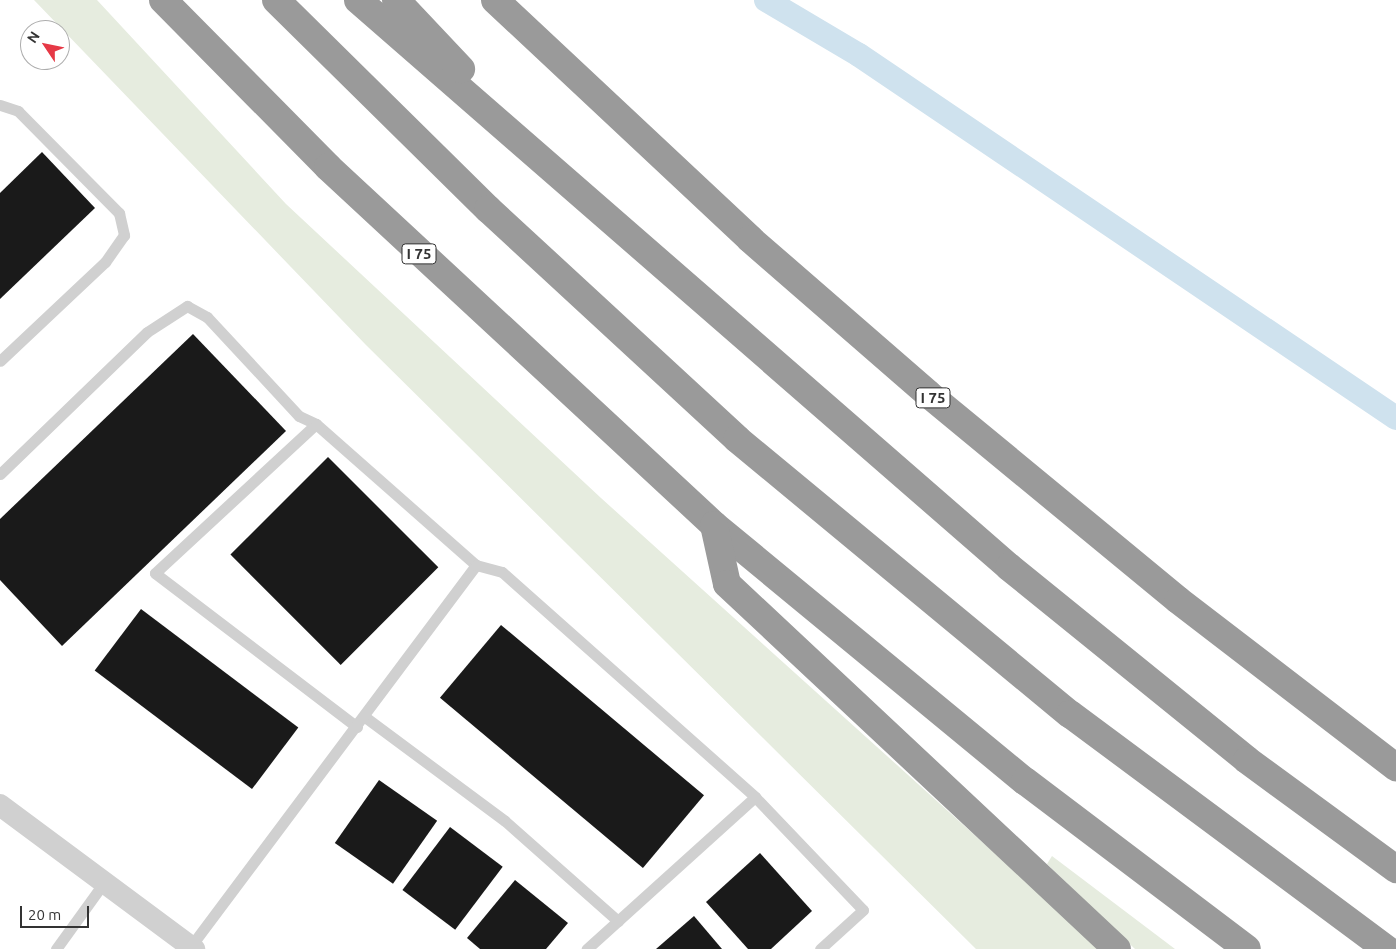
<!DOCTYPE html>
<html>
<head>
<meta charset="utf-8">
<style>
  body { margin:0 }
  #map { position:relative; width:1396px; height:949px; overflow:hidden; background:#fff; font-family:Ubuntu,sans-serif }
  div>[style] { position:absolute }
  .green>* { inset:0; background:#e6ecdf }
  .canal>* { height:24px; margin:-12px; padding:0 12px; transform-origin:12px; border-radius:12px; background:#cfe2ee }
  .building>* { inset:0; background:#1a1a1a; transform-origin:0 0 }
  .lane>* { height:11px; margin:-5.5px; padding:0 5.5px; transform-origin:5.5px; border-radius:5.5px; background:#d0d0d0 }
  .street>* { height:22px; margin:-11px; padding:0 11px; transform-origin:11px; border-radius:11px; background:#d0d0d0 }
  .highway>* { height:28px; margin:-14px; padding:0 14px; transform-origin:14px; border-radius:14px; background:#9a9a9a }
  span { translate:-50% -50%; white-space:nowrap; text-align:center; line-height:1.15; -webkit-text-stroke:5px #fff; paint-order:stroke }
  .shield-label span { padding:1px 4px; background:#fff; border:1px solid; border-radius:4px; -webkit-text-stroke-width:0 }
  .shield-label { font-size:15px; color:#333; font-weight:700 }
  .north { position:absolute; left:20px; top:20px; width:50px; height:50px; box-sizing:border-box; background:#fff; border:1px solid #adadad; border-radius:50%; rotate:304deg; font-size:14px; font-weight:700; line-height:20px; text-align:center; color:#333 }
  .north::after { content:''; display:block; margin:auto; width:18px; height:22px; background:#e63946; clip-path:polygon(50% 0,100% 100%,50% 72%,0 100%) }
  .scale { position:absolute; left:20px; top:906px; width:69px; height:22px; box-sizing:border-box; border:2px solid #333; border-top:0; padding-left:6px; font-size:15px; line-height:18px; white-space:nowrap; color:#333; -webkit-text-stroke:4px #fff; paint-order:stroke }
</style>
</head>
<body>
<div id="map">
  <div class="green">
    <i style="clip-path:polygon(34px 0,97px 0,286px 204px,601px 498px,1101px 949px,976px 949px,366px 345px)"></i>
    <i style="clip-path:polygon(1052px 856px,1175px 949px,1135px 949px,1047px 864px)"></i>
  </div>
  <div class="canal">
    <i style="left:766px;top:0;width:108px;rotate:30.6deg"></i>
    <i style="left:859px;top:55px;width:648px;rotate:34.06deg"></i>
  </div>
  <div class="building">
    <i style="clip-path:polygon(42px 152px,95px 208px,0 299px,0 193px)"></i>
    <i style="clip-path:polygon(193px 334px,286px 431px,62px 646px,0 580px,0 519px)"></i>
    <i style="left:328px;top:457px;width:156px;height:138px;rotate:45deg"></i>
    <i style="left:141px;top:609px;width:197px;height:77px;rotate:37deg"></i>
    <i style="left:501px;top:625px;width:265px;height:95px;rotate:40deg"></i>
    <i style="left:379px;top:780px;width:71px;height:77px;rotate:35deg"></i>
    <i style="left:450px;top:827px;width:66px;height:79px;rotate:37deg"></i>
    <i style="clip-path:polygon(760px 853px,812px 911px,771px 949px,748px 949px,706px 902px)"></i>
    <i style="clip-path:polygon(515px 880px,568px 923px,546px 949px,480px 949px,467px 938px)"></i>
    <i style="clip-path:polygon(694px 916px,722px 949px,656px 949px)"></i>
  </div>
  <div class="lane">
    <i style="left:0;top:105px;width:19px;rotate:18deg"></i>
    <i style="left:18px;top:111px;width:144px;rotate:45.3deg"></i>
    <i style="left:119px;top:213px;width:23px;rotate:77deg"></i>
    <i style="left:124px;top:235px;width:33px;rotate:125deg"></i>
    <i style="left:105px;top:262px;width:144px;rotate:136.7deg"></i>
    <i style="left:0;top:474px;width:204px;rotate:-44deg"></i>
    <i style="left:147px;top:332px;width:48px;rotate:-33deg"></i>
    <i style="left:187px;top:306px;width:23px;rotate:29deg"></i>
    <i style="left:207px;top:317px;width:135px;rotate:47.1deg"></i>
    <i style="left:299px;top:416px;width:19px;rotate:25deg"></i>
    <i style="left:365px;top:717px;width:174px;rotate:36.6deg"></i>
    <i style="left:505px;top:821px;width:151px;rotate:41.5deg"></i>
    <i style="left:357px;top:727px;width:254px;rotate:-142.7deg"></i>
    <i style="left:155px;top:573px;width:219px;rotate:-42.8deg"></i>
    <i style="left:316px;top:424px;width:213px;rotate:41.4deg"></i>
    <i style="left:755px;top:797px;width:156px;rotate:46.3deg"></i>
    <i style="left:863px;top:910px;width:58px;rotate:137.8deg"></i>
    <i style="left:191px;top:946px;width:476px;rotate:-53.2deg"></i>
    <i style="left:476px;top:565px;width:27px;rotate:15deg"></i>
    <i style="left:502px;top:572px;width:339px;rotate:41.6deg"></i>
    <i style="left:755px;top:797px;width:227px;rotate:137.9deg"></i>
    <i style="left:56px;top:949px;width:84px;rotate:-54.2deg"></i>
  </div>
  <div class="street">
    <i style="left:0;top:805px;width:242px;rotate:36.6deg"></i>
  </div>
  <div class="highway">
    <i style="left:163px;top:0;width:235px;rotate:45.3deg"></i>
    <i style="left:328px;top:167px;width:526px;rotate:42.84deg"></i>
    <i style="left:714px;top:525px;width:403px;rotate:39.5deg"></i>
    <i style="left:1025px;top:781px;width:278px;rotate:37.1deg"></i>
    <i style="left:276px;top:0;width:298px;rotate:44.6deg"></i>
    <i style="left:488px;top:209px;width:339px;rotate:42.7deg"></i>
    <i style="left:737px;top:439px;width:432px;rotate:39.6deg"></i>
    <i style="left:1070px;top:714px;width:394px;rotate:36.6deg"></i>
    <i style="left:358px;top:0;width:863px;rotate:41.05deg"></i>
    <i style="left:1009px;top:567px;width:306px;rotate:39deg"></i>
    <i style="left:1247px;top:760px;width:185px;rotate:36.2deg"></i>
    <i style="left:396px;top:0;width:95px;rotate:46.7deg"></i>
    <i style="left:495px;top:0;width:349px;rotate:43.1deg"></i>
    <i style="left:750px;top:239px;width:235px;rotate:41deg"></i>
    <i style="left:927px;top:393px;width:325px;rotate:39.5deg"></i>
    <i style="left:1178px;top:600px;width:275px;rotate:37.5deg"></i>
    <i style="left:714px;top:525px;width:60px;rotate:77.6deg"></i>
    <i style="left:727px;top:584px;width:534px;rotate:43.1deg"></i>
  </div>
  <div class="shield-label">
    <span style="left:419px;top:254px">I 75</span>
    <span style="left:933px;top:398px">I 75</span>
  </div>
  <div class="north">N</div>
  <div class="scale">20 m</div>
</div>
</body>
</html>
